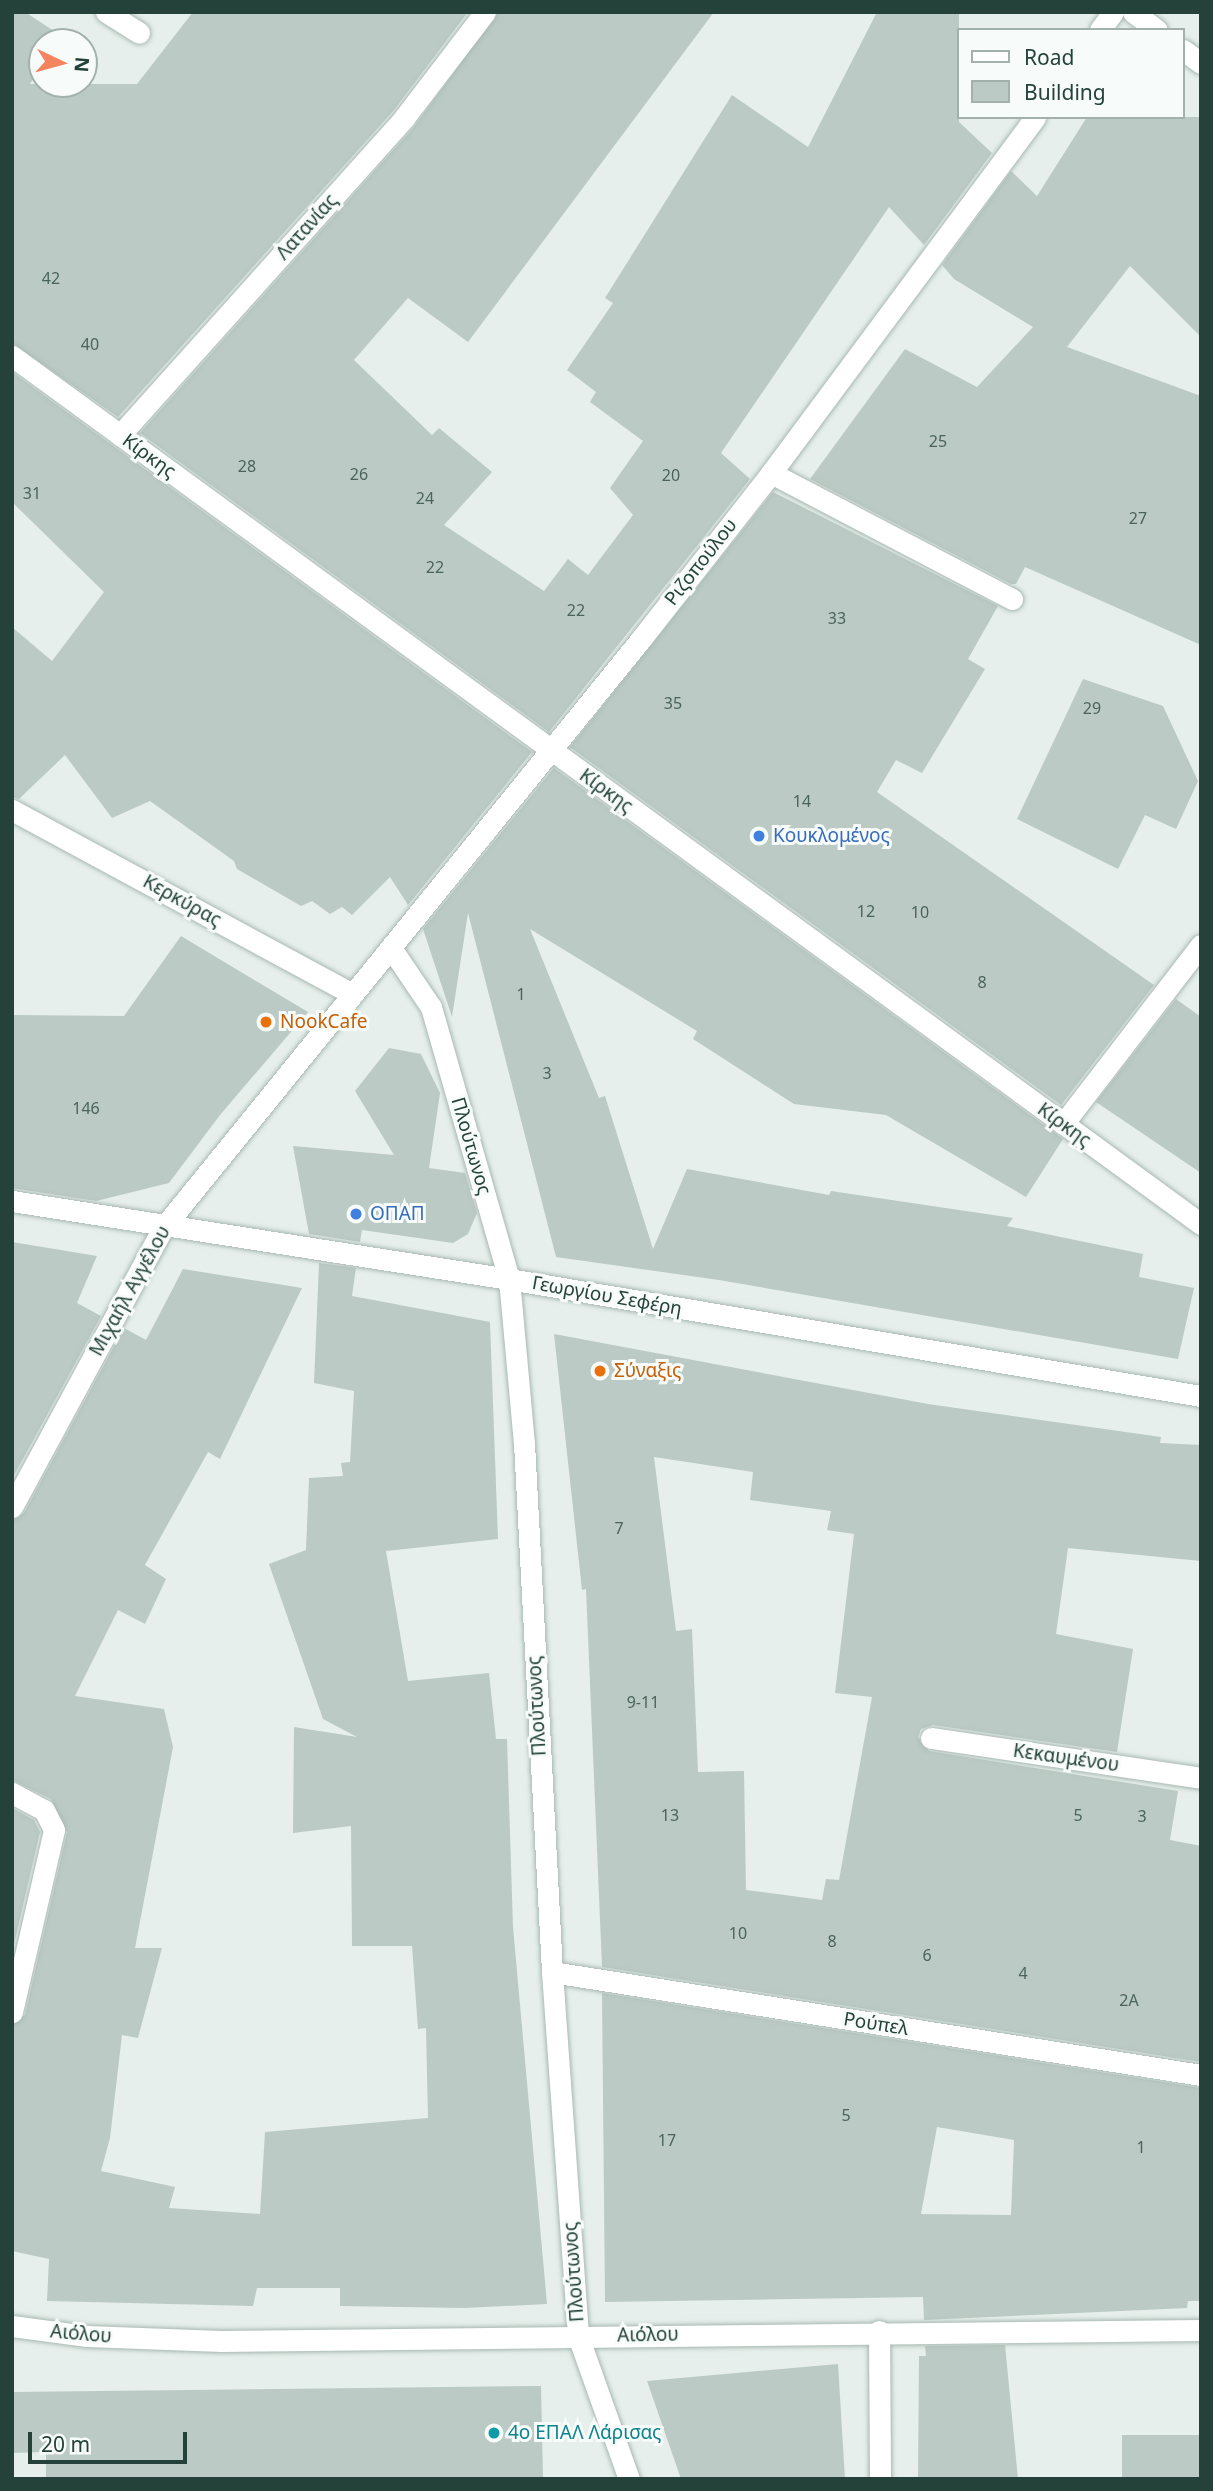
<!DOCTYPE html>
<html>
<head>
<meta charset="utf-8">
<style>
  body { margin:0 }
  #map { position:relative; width:1213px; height:2491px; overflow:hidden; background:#e6efeb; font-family:"Noto Sans",sans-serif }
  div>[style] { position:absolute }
  .building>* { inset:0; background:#bbcac4; transform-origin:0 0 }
  .roads { filter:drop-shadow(0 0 2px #a8b8b2) drop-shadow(0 0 2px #a8b8b2) }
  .minor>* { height:21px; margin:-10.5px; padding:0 10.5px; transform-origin:10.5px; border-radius:10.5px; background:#fff }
  .dots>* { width:19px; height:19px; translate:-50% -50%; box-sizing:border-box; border:4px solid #f7fbf9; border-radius:50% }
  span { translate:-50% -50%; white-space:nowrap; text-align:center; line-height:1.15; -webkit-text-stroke:6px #f7fbf9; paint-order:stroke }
  .number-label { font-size:16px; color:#4a645c }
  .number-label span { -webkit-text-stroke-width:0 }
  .street-label { font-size:19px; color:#24423a }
  .shop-label { font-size:19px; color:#366cbe }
  .left { translate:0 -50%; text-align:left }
  .food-label { font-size:19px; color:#c56008 }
  .culture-label { font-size:19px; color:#0d838f }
  .frame { position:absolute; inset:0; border:14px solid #24423a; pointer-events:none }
  .legend { position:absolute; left:957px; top:28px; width:228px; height:91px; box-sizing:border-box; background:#f7fbf9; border:2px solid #a3b1ad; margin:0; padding:9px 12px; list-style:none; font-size:21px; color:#24423a }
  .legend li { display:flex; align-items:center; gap:14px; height:35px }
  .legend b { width:35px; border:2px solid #a3b1ad }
  .north { position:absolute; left:28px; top:28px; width:70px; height:70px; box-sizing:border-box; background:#f7fbf9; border:2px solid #a3b1ad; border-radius:50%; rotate:95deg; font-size:19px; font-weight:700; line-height:28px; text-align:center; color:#24423a }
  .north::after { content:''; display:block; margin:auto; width:24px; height:32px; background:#f4845f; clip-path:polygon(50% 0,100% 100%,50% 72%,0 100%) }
  .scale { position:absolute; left:28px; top:2432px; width:159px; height:32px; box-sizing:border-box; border:4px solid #24423a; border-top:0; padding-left:9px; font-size:21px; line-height:24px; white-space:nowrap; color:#24423a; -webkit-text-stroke:5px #f7fbf9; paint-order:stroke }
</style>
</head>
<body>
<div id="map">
  <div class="building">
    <i style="clip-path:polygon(12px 12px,25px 12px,60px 35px,55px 42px,42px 42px,42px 64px,30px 84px,137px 84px,193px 12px,468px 12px,394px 110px,118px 417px,12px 343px)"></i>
    <i style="clip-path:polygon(498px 12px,714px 12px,468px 342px,408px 298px,354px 360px,432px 435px,439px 428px,492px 472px,444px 525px,544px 591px,568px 559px,588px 575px,633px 515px,610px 488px,643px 441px,590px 402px,596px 392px,567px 370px,613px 303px,605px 298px,732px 95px,808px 147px,877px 12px,959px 12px,959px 122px,992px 153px,924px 245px,889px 207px,721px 453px,750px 479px,549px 732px,140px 433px,414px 127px)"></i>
    <i style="clip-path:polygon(1087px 117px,1201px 117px,1201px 337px,1130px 266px,1067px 347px,1201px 396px,1201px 645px,1025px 567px,1016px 584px,1011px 584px,810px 479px,905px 349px,977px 387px,1033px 327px,954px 279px,942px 265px,1011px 171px,1037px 196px)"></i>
    <i style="clip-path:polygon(12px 372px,532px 752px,408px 905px,390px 877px,352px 915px,342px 907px,330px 914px,312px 901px,301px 906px,237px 869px,234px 861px,150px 801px,112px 818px,65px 755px,19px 799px,12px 797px,12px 627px,52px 661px,104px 592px,12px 502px)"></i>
    <i style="clip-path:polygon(773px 492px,998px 606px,968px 659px,985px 669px,922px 773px,896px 760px,877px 792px,1154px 985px,1061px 1105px,570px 747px)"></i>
    <i style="clip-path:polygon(1083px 679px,1163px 706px,1198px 781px,1176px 829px,1145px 815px,1118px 869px,1017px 819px)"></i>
    <i style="clip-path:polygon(554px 768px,1063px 1139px,1026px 1197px,886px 1115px,794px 1104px,693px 1039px,697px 1031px,530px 929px,599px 1098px,605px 1096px,653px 1249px,687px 1169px,829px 1195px,831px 1191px,1013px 1218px,1007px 1226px,1143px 1254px,1139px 1277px,1194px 1288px,1178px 1359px,719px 1280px,556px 1257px,468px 913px,452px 1017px,423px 929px)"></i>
    <i style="clip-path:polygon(181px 936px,308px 1012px,220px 1115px,169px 1183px,96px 1201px,12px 1188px,12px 1015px,124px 1016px)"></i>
    <i style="clip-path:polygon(1176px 999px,1201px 1017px,1201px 1173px,1096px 1102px)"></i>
    <i style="clip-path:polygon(389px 1048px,421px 1054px,440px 1093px,429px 1168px,465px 1173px,477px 1213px,468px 1234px,453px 1243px,362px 1230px,360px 1242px,309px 1234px,293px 1146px,394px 1155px,355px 1091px)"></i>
    <i style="clip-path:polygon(12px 1242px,97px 1256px,77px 1303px,101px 1316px,12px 1479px)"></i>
    <i style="clip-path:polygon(319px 1263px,356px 1268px,352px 1296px,490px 1322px,498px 1539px,386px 1551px,408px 1681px,489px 1673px,496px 1739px,507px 1739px,513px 1927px,547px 2304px,464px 2308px,340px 2306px,340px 2288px,257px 2288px,253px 2306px,47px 2301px,49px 2259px,12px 2251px,12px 2025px,25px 2015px,67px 1832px,51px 1799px,12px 1780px,12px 1520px,24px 1513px,124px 1328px,146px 1340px,183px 1269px,302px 1288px,220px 1459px,208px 1452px,145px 1565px,166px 1579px,145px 1624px,118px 1610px,75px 1696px,164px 1709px,173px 1747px,135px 1948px,162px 1948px,138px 2038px,122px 2035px,110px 2138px,101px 2171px,175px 2187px,169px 2208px,260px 2214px,265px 2132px,428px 2118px,426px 2028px,418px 2029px,412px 1946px,352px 1946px,351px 1826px,293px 1833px,294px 1727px,357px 1737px,323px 1719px,269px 1564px,306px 1550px,309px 1478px,343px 1476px,341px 1463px,350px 1462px,354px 1391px,314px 1383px)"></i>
    <i style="clip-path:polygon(evenodd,554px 1334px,928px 1404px,1161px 1437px,1160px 1443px,1201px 1445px,1201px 1561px,1068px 1548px,1056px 1634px,1133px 1649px,1117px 1752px,933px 1725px,921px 1729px,918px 1737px,929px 1751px,1178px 1791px,1170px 1840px,1201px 1846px,1201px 2062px,602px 1967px,586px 1589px,582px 1590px,554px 1334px,654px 1457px,753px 1472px,750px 1500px,831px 1511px,827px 1530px,854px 1534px,835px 1693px,872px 1697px,839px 1880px,826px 1879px,822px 1900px,746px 1890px,744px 1771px,698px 1772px,692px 1629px,676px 1631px,654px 1457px)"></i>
    <i style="clip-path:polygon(12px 1808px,34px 1820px,40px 1832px,12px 1953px)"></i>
    <i style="clip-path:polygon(evenodd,602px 1993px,1201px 2088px,1201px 2301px,1188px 2301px,1187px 2308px,924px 2320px,923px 2297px,605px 2302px,602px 1993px,937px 2127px,1014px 2140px,1011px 2215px,921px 2214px,937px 2127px)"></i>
    <i style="clip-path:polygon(1005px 2345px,1018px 2479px,918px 2479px,919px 2356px,926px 2356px,925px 2346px)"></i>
    <i style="clip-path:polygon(838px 2364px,845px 2479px,681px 2479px,647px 2381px)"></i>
    <i style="clip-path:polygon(541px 2386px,543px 2479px,46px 2479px,46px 2452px,12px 2453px,12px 2392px)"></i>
    <i style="left:1201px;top:2435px;width:44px;height:79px;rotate:90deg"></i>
  </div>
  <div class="roads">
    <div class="minor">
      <i style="left:106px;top:12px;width:39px;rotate:32deg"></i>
      <i style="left:1133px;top:12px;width:30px;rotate:37deg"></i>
      <i style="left:1100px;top:30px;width:22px;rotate:-54deg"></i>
      <i style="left:1183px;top:50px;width:22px;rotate:36deg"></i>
      <i style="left:12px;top:356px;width:1472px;rotate:36.13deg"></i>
      <i style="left:120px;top:435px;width:426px;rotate:-48.1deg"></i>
      <i style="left:404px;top:118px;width:133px;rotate:-52.6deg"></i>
      <i style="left:771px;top:473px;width:272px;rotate:27.6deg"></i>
      <i style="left:12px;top:810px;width:387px;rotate:28.4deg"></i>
      <i style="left:391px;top:948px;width:71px;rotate:55.9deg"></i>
      <i style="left:431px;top:1007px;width:283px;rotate:74deg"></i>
      <i style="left:509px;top:1279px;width:165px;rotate:84.8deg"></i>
      <i style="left:524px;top:1443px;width:530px;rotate:86.97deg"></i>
      <i style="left:552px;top:1972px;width:365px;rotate:85.9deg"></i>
      <i style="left:578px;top:2336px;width:152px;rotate:70.4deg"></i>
      <i style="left:1063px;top:1124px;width:226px;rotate:-52.4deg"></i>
      <i style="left:12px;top:1201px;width:503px;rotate:8.92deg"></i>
      <i style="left:509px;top:1279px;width:702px;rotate:9.6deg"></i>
      <i style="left:12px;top:1507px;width:317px;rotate:-61.6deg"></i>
      <i style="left:163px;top:1228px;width:759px;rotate:-50.94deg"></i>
      <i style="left:641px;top:639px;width:211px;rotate:-51.9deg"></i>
      <i style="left:771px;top:473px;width:443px;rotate:-53.4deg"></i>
      <i style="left:931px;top:1738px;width:273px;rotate:8.4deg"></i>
      <i style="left:12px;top:1793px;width:36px;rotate:28deg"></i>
      <i style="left:44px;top:1810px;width:22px;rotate:63deg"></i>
      <i style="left:54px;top:1830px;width:187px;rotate:103deg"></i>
      <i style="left:552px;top:1972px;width:657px;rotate:9.02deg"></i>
      <i style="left:12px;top:2326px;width:76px;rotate:7.6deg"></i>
      <i style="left:87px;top:2336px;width:134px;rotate:2.1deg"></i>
      <i style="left:221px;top:2341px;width:980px;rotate:-0.64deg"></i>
      <i style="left:879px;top:2331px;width:148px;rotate:89.6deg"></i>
    </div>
  </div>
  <div class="dots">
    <i style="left:759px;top:836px;background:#3f7fe0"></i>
    <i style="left:266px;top:1022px;background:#e8710a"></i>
    <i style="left:356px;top:1214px;background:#3f7fe0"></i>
    <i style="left:600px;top:1371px;background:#e8710a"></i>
    <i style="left:494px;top:2433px;background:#0f9aa8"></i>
  </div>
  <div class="number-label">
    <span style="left:51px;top:278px">42</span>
    <span style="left:90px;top:344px">40</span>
    <span style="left:938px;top:441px">25</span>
    <span style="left:247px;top:466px">28</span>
    <span style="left:359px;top:474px">26</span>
    <span style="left:671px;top:475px">20</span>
    <span style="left:32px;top:493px">31</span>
    <span style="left:425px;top:498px">24</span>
    <span style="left:1138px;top:518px">27</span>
    <span style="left:435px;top:567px">22</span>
    <span style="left:576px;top:610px">22</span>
    <span style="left:837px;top:618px">33</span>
    <span style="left:673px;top:703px">35</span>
    <span style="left:1092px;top:708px">29</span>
    <span style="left:802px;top:801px">14</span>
    <span style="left:866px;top:911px">12</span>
    <span style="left:920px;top:912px">10</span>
    <span style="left:982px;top:982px">8</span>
    <span style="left:521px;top:994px">1</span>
    <span style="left:547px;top:1073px">3</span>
    <span style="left:86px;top:1108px">146</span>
    <span style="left:619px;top:1528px">7</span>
    <span style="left:643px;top:1702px">9-11</span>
    <span style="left:670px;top:1815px">13</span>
    <span style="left:1078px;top:1815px">5</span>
    <span style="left:1142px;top:1816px">3</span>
    <span style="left:738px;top:1933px">10</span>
    <span style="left:832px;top:1941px">8</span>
    <span style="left:927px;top:1955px">6</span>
    <span style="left:1023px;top:1973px">4</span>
    <span style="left:1129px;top:2000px">2A</span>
    <span style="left:846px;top:2115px">5</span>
    <span style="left:667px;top:2140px">17</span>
    <span style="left:1141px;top:2147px">1</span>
  </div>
  <div class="street-label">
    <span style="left:307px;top:227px;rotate:-48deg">Λατανίας</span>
    <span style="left:149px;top:456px;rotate:36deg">Κίρκης</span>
    <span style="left:701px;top:562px;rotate:-52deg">Ριζοπούλου</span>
    <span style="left:606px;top:791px;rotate:36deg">Κίρκης</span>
    <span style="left:182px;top:901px;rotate:29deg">Κερκύρας</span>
    <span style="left:1064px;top:1125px;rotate:36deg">Κίρκης</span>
    <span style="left:471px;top:1146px;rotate:74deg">Πλούτωνος</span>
    <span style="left:130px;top:1291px;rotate:-61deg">Μιχαήλ Αγγέλου</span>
    <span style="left:607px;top:1296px;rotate:10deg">Γεωργίου Σεφέρη</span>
    <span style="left:537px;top:1706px;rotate:-93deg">Πλούτωνος</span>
    <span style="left:1066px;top:1758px;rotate:8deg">Κεκαυμένου</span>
    <span style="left:876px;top:2024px;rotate:9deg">Ρούπελ</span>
    <span style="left:574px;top:2272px;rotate:-94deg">Πλούτωνος</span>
    <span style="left:81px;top:2334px;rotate:5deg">Αιόλου</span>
    <span style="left:648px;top:2335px;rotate:-1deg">Αιόλου</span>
  </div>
  <div class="shop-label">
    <span class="left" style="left:773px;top:836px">Κουκλομένος</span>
    <span class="left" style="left:370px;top:1214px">ΟΠΑΠ</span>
  </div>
  <div class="food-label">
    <span class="left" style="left:280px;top:1022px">NookCafe</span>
    <span class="left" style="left:614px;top:1371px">Σύναξις</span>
  </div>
  <div class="culture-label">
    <span class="left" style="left:508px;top:2433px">4ο ΕΠΑΛ Λάρισας</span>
  </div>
  <div class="frame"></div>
  <ul class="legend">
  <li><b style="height:9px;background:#fff"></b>Road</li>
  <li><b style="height:19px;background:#bbcac4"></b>Building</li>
  </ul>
  <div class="north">N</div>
  <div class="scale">20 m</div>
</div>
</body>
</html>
